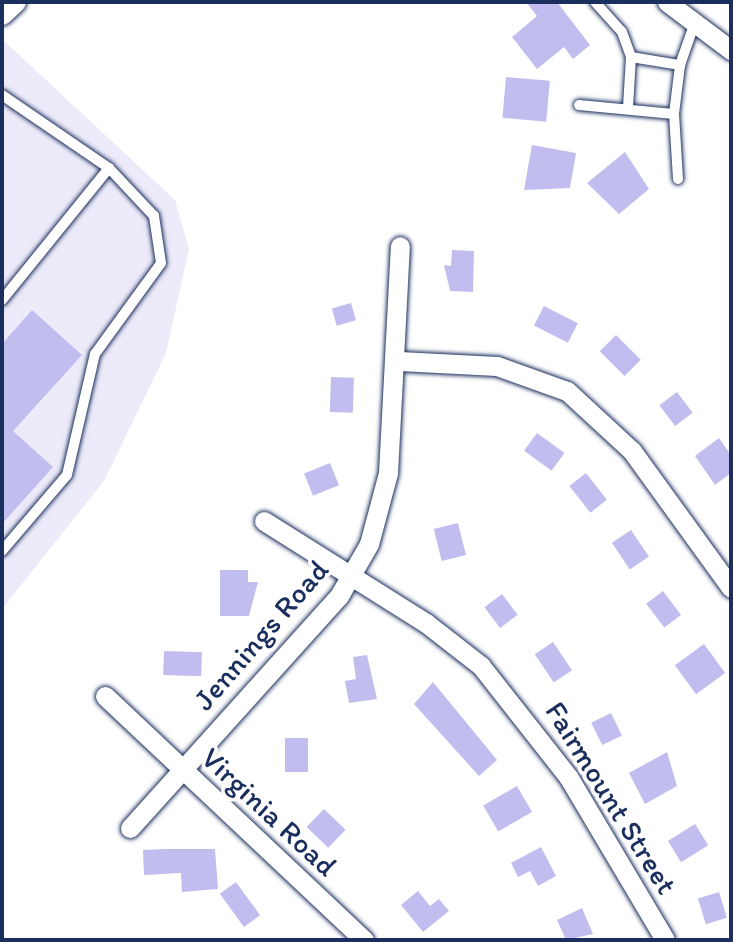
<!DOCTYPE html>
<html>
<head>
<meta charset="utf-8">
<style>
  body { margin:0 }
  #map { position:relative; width:733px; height:942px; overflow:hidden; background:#fff; font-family:Itim,sans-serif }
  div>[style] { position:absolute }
  .built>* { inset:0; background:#edebfa }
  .building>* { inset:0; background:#c2bdef; transform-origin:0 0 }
  .roads { filter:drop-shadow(0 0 2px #1b2f5e) drop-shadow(0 0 2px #1b2f5e) }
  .lane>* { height:10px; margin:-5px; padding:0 5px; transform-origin:5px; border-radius:5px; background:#fff }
  .street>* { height:19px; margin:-9.5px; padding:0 9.5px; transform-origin:9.5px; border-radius:9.5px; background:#fff }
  span { translate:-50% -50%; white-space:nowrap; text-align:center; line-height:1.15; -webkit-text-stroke:7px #fff; paint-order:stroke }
  .street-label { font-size:30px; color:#1b2f5e }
  .frame { position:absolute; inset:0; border:4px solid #1b2f5e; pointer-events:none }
</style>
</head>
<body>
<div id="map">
  <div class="built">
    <i style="clip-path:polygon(2px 39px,175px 200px,189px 249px,166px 353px,104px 481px,2px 609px)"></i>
  </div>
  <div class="building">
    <i style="clip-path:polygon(526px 2px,557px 2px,590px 45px,573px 59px,564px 47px,537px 69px,512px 37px,537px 16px)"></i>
    <i style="left:506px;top:77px;width:44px;height:41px;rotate:5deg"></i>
    <i style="clip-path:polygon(532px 145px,576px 153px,570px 188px,524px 190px)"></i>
    <i style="clip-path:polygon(625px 152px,649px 189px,619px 214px,587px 183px)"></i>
    <i style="clip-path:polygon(452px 250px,474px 251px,473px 292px,450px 291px,444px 265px,451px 266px)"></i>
    <i style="left:351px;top:303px;width:18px;height:20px;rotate:74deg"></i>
    <i style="left:544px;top:306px;width:38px;height:22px;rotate:27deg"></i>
    <i style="clip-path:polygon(32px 310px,82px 355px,13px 431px,53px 467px,2px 524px,2px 344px)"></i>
    <i style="left:616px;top:335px;width:35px;height:23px;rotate:45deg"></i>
    <i style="left:331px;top:377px;width:23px;height:35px;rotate:2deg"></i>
    <i style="left:677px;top:392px;width:26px;height:22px;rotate:53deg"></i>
    <i style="left:537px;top:433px;width:34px;height:22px;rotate:36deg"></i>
    <i style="clip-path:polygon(719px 438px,731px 455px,731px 473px,715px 485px,695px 456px)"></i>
    <i style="left:330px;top:463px;width:24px;height:28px;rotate:68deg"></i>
    <i style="left:586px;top:473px;width:34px;height:21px;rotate:52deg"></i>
    <i style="left:458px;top:523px;width:33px;height:25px;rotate:76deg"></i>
    <i style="left:631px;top:530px;width:32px;height:23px;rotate:56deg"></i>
    <i style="clip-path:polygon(220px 570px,248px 570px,248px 582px,258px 582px,249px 616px,220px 616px)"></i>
    <i style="left:663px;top:591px;width:30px;height:21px;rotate:53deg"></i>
    <i style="left:502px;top:594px;width:26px;height:22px;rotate:53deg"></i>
    <i style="left:553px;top:642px;width:34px;height:22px;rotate:56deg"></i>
    <i style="left:704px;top:644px;width:36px;height:36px;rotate:54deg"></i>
    <i style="left:164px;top:651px;width:38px;height:24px;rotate:2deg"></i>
    <i style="clip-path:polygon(367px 655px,377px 699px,349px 703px,345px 681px,356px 679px,353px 657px)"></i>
    <i style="clip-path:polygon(433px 682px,497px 760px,479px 776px,414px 704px)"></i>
    <i style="left:611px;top:713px;width:25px;height:22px;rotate:64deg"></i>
    <i style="left:285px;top:738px;width:23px;height:34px"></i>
    <i style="clip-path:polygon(667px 752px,677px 786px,645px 804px,629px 773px)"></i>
    <i style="left:517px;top:786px;width:30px;height:39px;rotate:60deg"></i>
    <i style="left:324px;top:809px;width:30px;height:25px;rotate:44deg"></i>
    <i style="left:695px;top:824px;width:25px;height:32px;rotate:58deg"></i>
    <i style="clip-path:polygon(541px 847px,556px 876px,538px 886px,530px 871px,518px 877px,511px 863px)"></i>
    <i style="clip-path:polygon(166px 849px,215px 849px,218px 889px,182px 892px,181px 873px,144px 875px,143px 850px)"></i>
    <i style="left:236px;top:882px;width:41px;height:20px;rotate:54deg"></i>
    <i style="clip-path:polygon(418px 891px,430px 906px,439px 899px,449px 911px,423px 932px,401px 905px)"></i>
    <i style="left:719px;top:892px;width:27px;height:22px;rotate:73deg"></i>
    <i style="clip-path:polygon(582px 908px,593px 934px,566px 940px,557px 920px)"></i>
  </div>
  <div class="roads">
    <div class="lane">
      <i style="left:595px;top:2px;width:40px;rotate:48deg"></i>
      <i style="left:622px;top:32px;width:27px;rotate:70deg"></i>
      <i style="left:631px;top:57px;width:51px;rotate:93.4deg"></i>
      <i style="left:631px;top:57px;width:50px;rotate:9.3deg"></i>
      <i style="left:2px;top:95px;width:130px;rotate:34.3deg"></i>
      <i style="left:109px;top:168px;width:170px;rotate:129deg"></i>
      <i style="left:579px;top:105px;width:95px;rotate:5.4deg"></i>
      <i style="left:678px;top:179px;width:65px;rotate:-93.5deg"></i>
      <i style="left:674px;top:114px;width:49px;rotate:-83deg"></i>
      <i style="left:680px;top:65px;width:42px;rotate:-70.7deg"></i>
      <i style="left:2px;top:551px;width:100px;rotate:-49.5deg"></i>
      <i style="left:67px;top:475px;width:124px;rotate:-77deg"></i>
      <i style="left:95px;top:354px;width:112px;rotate:-54deg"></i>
      <i style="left:161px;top:263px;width:48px;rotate:-98.5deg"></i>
      <i style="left:154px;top:216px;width:66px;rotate:-133.2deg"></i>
    </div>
    <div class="street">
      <i style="left:667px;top:2px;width:80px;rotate:36.9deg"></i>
      <i style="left:2px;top:15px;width:19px;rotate:-43deg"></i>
      <i style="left:399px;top:361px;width:98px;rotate:2.9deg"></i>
      <i style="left:497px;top:366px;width:74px;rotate:19.7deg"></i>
      <i style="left:567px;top:391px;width:88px;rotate:42.7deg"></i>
      <i style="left:632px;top:451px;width:169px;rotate:54.1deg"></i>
      <i style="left:264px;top:521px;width:191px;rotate:32.2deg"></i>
      <i style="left:426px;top:623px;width:70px;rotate:38deg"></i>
      <i style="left:481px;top:666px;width:142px;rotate:51.8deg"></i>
      <i style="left:569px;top:778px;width:188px;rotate:59.3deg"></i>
      <i style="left:105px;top:696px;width:356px;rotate:43.3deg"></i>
      <i style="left:130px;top:828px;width:312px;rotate:-48deg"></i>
      <i style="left:339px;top:596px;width:60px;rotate:-60deg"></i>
      <i style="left:369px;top:544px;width:73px;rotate:-75deg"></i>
      <i style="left:388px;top:473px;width:227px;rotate:-87deg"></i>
    </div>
  </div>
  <div class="street-label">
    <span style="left:261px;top:635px;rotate:-49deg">Jennings Road</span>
    <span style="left:611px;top:798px;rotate:58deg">Fairmount Street</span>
    <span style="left:269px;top:812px;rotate:43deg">Virginia Road</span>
  </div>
  <div class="frame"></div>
</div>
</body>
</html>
